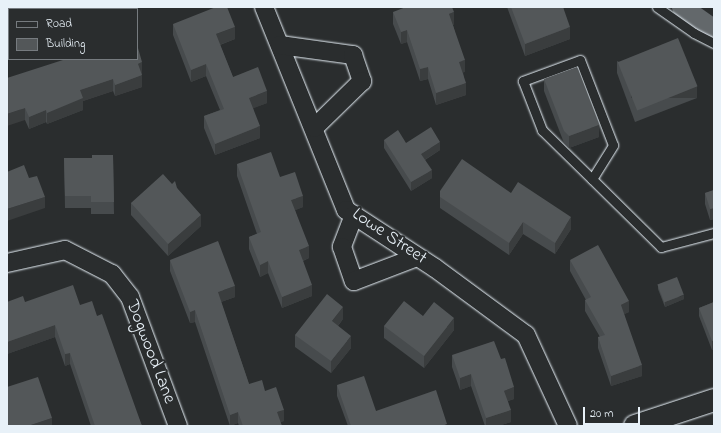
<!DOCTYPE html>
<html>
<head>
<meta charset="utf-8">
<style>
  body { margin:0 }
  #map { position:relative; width:721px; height:433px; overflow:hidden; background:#2a2d2e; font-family:"Indie Flower",sans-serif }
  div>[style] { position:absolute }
  .canal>* { height:20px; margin:-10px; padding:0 10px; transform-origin:10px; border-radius:10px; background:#63686b }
  .roads { filter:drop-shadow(0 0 1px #e8f1f8) drop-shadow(0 0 1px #e8f1f8) }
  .service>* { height:9px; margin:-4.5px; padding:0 4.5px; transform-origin:4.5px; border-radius:4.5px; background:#2a2d2e }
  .minor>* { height:18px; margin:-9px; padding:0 9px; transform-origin:9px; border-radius:9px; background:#2a2d2e }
  .tertiary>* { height:22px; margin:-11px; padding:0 11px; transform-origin:11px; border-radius:11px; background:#2a2d2e }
  .wall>* { inset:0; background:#474b4d }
  .shaded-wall>* { inset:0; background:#3a3d3e; transform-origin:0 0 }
  .building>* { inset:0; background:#535759; transform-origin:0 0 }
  span { translate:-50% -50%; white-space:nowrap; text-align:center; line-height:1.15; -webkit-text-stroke:4px #2a2d2e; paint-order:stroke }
  .street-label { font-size:18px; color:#e8f1f8 }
  .frame { position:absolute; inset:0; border:8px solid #e8f1f8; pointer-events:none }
  .legend { position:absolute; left:8px; top:8px; width:130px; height:52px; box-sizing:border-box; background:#2a2d2e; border:1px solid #767b7f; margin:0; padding:5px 7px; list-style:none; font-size:12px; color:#e8f1f8 }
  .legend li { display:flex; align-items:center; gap:8px; height:20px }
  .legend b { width:20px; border:1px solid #767b7f }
  .scale { position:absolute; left:583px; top:407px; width:57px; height:18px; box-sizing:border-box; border:2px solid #e8f1f8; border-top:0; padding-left:5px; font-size:12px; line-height:14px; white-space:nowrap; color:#e8f1f8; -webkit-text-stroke:3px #2a2d2e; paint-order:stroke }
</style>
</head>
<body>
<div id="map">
  <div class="canal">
    <i style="left:682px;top:7px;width:39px;rotate:35deg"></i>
  </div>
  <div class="roads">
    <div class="service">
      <i style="left:657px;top:7px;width:45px;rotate:35.1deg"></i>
      <i style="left:694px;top:33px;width:22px;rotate:27deg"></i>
      <i style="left:592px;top:179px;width:40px;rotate:-58deg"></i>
      <i style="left:613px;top:145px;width:91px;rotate:-111.2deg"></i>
      <i style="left:580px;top:60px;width:61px;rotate:159.8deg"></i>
      <i style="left:523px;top:81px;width:53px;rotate:68.8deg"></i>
      <i style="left:542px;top:130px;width:70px;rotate:44.4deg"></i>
      <i style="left:592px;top:179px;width:97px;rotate:44.6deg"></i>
      <i style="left:661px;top:247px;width:55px;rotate:-14.8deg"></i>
    </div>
    <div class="minor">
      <i style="left:264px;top:7px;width:219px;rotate:68deg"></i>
      <i style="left:346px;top:210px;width:106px;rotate:33.1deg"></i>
      <i style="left:435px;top:268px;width:113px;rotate:36.4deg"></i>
      <i style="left:526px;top:335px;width:100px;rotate:65.2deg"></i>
      <i style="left:69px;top:9px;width:6px;rotate:-18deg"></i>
      <i style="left:7px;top:31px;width:2px"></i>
      <i style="left:280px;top:45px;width:74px;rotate:7.8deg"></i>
      <i style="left:353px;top:55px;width:28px;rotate:71deg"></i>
      <i style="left:362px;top:81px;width:67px;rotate:135.6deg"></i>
      <i style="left:354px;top:215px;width:34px;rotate:111deg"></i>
      <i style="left:342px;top:247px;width:36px;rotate:71deg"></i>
      <i style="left:354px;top:281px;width:67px;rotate:-20.9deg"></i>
      <i style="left:7px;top:263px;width:59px;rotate:-12.6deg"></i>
      <i style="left:65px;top:250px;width:53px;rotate:27.1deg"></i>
      <i style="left:112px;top:274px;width:29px;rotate:52deg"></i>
      <i style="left:130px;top:297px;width:138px;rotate:69.6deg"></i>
    </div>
    <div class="tertiary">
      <i style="left:635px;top:426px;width:83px;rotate:-18.2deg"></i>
    </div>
  </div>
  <div class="wall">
    <i style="clip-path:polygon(507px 7px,563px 7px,570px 39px,525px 56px)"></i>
    <i style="clip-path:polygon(393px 12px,454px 24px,453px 25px,465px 72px,463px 72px,466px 95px,436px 105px,428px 79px,420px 81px,407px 42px,401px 44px,393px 24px)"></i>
    <i style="clip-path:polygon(173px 24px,235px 39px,220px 45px,233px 77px,267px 103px,253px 108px,260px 138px,215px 155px,204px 128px,204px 116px,220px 110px,206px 76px,191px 82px,173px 35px)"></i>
    <i style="clip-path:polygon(617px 61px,697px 98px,635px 122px,617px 73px)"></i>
    <i style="clip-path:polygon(141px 74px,142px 87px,115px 96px,113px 91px,83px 101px,83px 110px,47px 124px,46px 122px,29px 129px,25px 120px,7px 78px,142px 74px)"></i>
    <i style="clip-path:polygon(544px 79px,599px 137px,569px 148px,564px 143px,544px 91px)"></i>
    <i style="clip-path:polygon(384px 140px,406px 143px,440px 150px,425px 160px,432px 178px,411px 191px,384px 148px)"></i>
    <i style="clip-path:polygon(113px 155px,114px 214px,91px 214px,91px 208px,65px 208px,64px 158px,92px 158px)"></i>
    <i style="clip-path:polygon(237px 164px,280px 177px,303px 207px,295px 210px,309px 258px,303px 261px,312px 296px,282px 308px,268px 273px,260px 277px,249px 249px,249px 237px,257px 234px,237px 176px)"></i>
    <i style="clip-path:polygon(172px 184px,177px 188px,201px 226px,168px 256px,131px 215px,131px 203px)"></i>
    <i style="clip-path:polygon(714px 190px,714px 219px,710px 220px,705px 204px,705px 193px)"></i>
    <i style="clip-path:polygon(440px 191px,511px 193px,571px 229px,555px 254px,523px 234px,509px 255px,440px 208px)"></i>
    <i style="clip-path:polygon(170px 260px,235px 297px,221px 302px,249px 384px,265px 391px,284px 421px,280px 422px,282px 426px,239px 426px,238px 423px,230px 426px,195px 322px,190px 323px,170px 271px)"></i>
    <i style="clip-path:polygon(570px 260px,629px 312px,624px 314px,642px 376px,611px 386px,598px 348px,598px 337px,600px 337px,585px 311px,585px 300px,586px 300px,570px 271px)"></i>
    <i style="clip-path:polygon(658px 285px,684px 299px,665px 307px,658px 289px)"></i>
    <i style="clip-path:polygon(7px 302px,25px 302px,80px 305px,97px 316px,142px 426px,91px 426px,70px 364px,65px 366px,55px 337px,7px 354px)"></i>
    <i style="clip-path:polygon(714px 302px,714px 349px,712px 350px,699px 316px,699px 308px)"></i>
    <i style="clip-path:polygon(423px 316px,454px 330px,424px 368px,384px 338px,384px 326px)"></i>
    <i style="clip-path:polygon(343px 319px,338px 326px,351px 348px,331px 373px,295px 347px,295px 335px)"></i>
    <i style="clip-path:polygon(452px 355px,514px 399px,508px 401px,511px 422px,498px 426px,485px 426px,471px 386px,460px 390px,452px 367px)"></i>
    <i style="clip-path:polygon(337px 385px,376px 411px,447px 426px,348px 426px,337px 396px)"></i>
  </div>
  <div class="shaded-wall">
    <i style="clip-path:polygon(454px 12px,454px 24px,449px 26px,449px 14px)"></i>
    <i style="clip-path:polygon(235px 27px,235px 39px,216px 46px,216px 34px)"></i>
    <i style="clip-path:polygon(570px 27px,570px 39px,525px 56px,525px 44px)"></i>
    <i style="clip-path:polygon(407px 30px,407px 42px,401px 44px,401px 32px)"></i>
    <i style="clip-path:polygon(465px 60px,465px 72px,459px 74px,459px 62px)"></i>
    <i style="clip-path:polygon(142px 62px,142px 74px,138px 76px,138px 64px)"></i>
    <i style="clip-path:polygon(206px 64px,206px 76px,191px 82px,191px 70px)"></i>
    <i style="clip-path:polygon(428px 67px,428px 79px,420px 81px,420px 69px)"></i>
    <i style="clip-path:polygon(142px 75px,142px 87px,115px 96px,115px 85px)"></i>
    <i style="clip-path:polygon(113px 79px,113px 91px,83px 101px,83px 110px,47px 124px,47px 113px,80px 90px)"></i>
    <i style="clip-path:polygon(466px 83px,466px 95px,436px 105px,436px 93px)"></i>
    <i style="left:697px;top:86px;width:12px;height:66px;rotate:90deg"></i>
    <i style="clip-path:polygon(267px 91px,267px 103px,249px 110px,249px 98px)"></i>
    <i style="clip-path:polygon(25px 108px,25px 120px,7px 126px,7px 114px)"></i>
    <i style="clip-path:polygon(46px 110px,46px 122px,29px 129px,29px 117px)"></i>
    <i style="clip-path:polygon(599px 125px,599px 137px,569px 148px,569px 136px)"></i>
    <i style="clip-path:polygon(260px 126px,260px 138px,215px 155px,215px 144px)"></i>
    <i style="clip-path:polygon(440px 142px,440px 150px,421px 162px,421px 154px)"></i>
    <i style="clip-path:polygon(432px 170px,432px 178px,411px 191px,411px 182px)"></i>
    <i style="clip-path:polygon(303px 196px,303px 207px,291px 212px,291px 200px)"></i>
    <i style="clip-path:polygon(45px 197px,45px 208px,7px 221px,7px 209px)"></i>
    <i style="clip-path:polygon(714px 208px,714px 219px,710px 220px,710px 209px)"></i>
    <i style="clip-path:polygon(201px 215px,201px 226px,168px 256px,168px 244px)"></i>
    <i style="clip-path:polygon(571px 217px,571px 229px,555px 254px,555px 243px)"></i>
    <i style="clip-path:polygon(523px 222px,523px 234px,509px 255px,509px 243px)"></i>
    <i style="clip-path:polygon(309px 246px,309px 258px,299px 262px,299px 250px)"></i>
    <i style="clip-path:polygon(268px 261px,268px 273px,260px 277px,260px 265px)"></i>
    <i style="clip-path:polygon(312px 285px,312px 296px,282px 308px,282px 297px)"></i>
    <i style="clip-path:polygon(235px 286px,235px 297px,218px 303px,218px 292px)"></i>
    <i style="clip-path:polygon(684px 295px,684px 299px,665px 307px,665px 302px)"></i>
    <i style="clip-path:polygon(629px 301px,629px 312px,621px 316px,621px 305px)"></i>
    <i style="clip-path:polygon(343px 307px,343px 319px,332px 333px,332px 321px)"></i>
    <i style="clip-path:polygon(195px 310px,195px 322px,190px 323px,190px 312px)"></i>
    <i style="clip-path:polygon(454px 318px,454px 330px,424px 368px,424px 356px)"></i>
    <i style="clip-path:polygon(55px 325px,55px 337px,7px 354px,7px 342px)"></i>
    <i style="clip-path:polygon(351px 336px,351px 348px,331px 373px,331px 361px)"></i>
    <i style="clip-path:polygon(714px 340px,714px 349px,712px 350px,712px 341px)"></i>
    <i style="clip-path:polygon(70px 353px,70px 364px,65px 366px,65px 354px)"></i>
    <i style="clip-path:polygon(642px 365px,642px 376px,611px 386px,611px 376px)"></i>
    <i style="clip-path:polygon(471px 374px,471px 386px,460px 390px,460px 378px)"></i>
    <i style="clip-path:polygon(514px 387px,514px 399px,504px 402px,504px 391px)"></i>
    <i style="clip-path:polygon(284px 410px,284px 421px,277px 423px,277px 412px)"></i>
    <i style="clip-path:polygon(511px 410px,511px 422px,498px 426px,486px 426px,486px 418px)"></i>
    <i style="clip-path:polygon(238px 412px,238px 423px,230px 426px,230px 415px)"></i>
    <i style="clip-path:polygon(52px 418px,52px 426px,28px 426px)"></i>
  </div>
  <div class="building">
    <i style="clip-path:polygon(216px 7px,227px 7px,235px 27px,216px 34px,233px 77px,258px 67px,267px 91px,249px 98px,260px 126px,215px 144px,204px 116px,224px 109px,206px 64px,191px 70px,173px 24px)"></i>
    <i style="clip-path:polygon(406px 7px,452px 7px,454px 12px,449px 14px,465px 60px,459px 62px,466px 83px,436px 93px,428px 67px,420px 69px,407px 30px,401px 32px,393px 12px)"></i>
    <i style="clip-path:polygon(511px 7px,563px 7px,570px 27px,525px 44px)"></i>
    <i style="left:678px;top:38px;width:52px;height:65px;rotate:68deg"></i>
    <i style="clip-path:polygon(137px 48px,138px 48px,142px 62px,138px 64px,142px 75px,115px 85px,113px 79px,80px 90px,83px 98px,47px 113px,46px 110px,29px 117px,25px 108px,7px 114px,7px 78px,66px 59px,137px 59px)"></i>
    <i style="clip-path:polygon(577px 67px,599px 125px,569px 136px,564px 131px,544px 79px)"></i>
    <i style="clip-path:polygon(431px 127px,440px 142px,421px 154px,432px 170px,411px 182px,384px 140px,398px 130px,406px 143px)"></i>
    <i style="clip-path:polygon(271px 152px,280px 177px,295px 172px,303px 196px,291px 200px,309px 246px,299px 250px,312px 285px,282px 297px,268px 261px,260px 265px,249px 237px,261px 232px,237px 164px)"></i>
    <i style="clip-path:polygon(92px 155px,113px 155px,114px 202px,91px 202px,91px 196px,65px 196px,64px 158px,92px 158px)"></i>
    <i style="clip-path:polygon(462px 159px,511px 193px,518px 182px,571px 217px,555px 243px,523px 222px,509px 243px,440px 197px,440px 191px)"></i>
    <i style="clip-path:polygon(24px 165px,29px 178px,37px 176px,45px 197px,7px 209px,7px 172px)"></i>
    <i style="clip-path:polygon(163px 174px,172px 184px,175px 181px,177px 188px,201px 215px,168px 244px,131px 203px)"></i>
    <i style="clip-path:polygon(714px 190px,714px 208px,710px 209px,705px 193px)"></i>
    <i style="clip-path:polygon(218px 241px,235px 286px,218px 292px,249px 384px,262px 380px,265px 391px,276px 387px,284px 410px,277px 412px,282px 426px,243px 426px,238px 412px,230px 415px,195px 310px,190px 312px,170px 260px)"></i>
    <i style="clip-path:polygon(598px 245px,629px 301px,621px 305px,642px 365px,611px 376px,598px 337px,605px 335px,585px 300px,591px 297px,570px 260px)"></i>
    <i style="left:677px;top:277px;width:19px;height:21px;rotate:69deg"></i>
    <i style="clip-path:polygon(73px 285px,80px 305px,92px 301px,97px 316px,102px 314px,142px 426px,95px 426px,70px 353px,65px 354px,55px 325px,7px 342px,7px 302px,23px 296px,25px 302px)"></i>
    <i style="clip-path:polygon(327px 294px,343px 307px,332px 321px,351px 336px,331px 361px,295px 335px)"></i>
    <i style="clip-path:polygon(404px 301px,423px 316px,434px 302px,454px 318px,424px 356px,384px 326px)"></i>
    <i style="clip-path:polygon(714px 302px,714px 340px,712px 341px,699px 308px)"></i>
    <i style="clip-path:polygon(494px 341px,501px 359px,505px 358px,514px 387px,504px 391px,511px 410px,486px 418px,471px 374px,460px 378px,452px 355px)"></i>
    <i style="clip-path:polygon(364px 376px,376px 411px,436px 390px,447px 424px,442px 426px,351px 426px,337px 385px)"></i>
    <i style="clip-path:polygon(38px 377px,52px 418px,28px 426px,7px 426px,7px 387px)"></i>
  </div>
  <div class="street-label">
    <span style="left:389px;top:237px;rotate:34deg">Lowe Street</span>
    <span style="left:150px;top:352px;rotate:69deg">Dogwood Lane</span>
  </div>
  <div class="frame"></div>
  <ul class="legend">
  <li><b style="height:5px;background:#2a2d2e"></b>Road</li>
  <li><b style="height:11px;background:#535759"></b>Building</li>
  </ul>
  <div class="scale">20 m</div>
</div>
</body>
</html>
